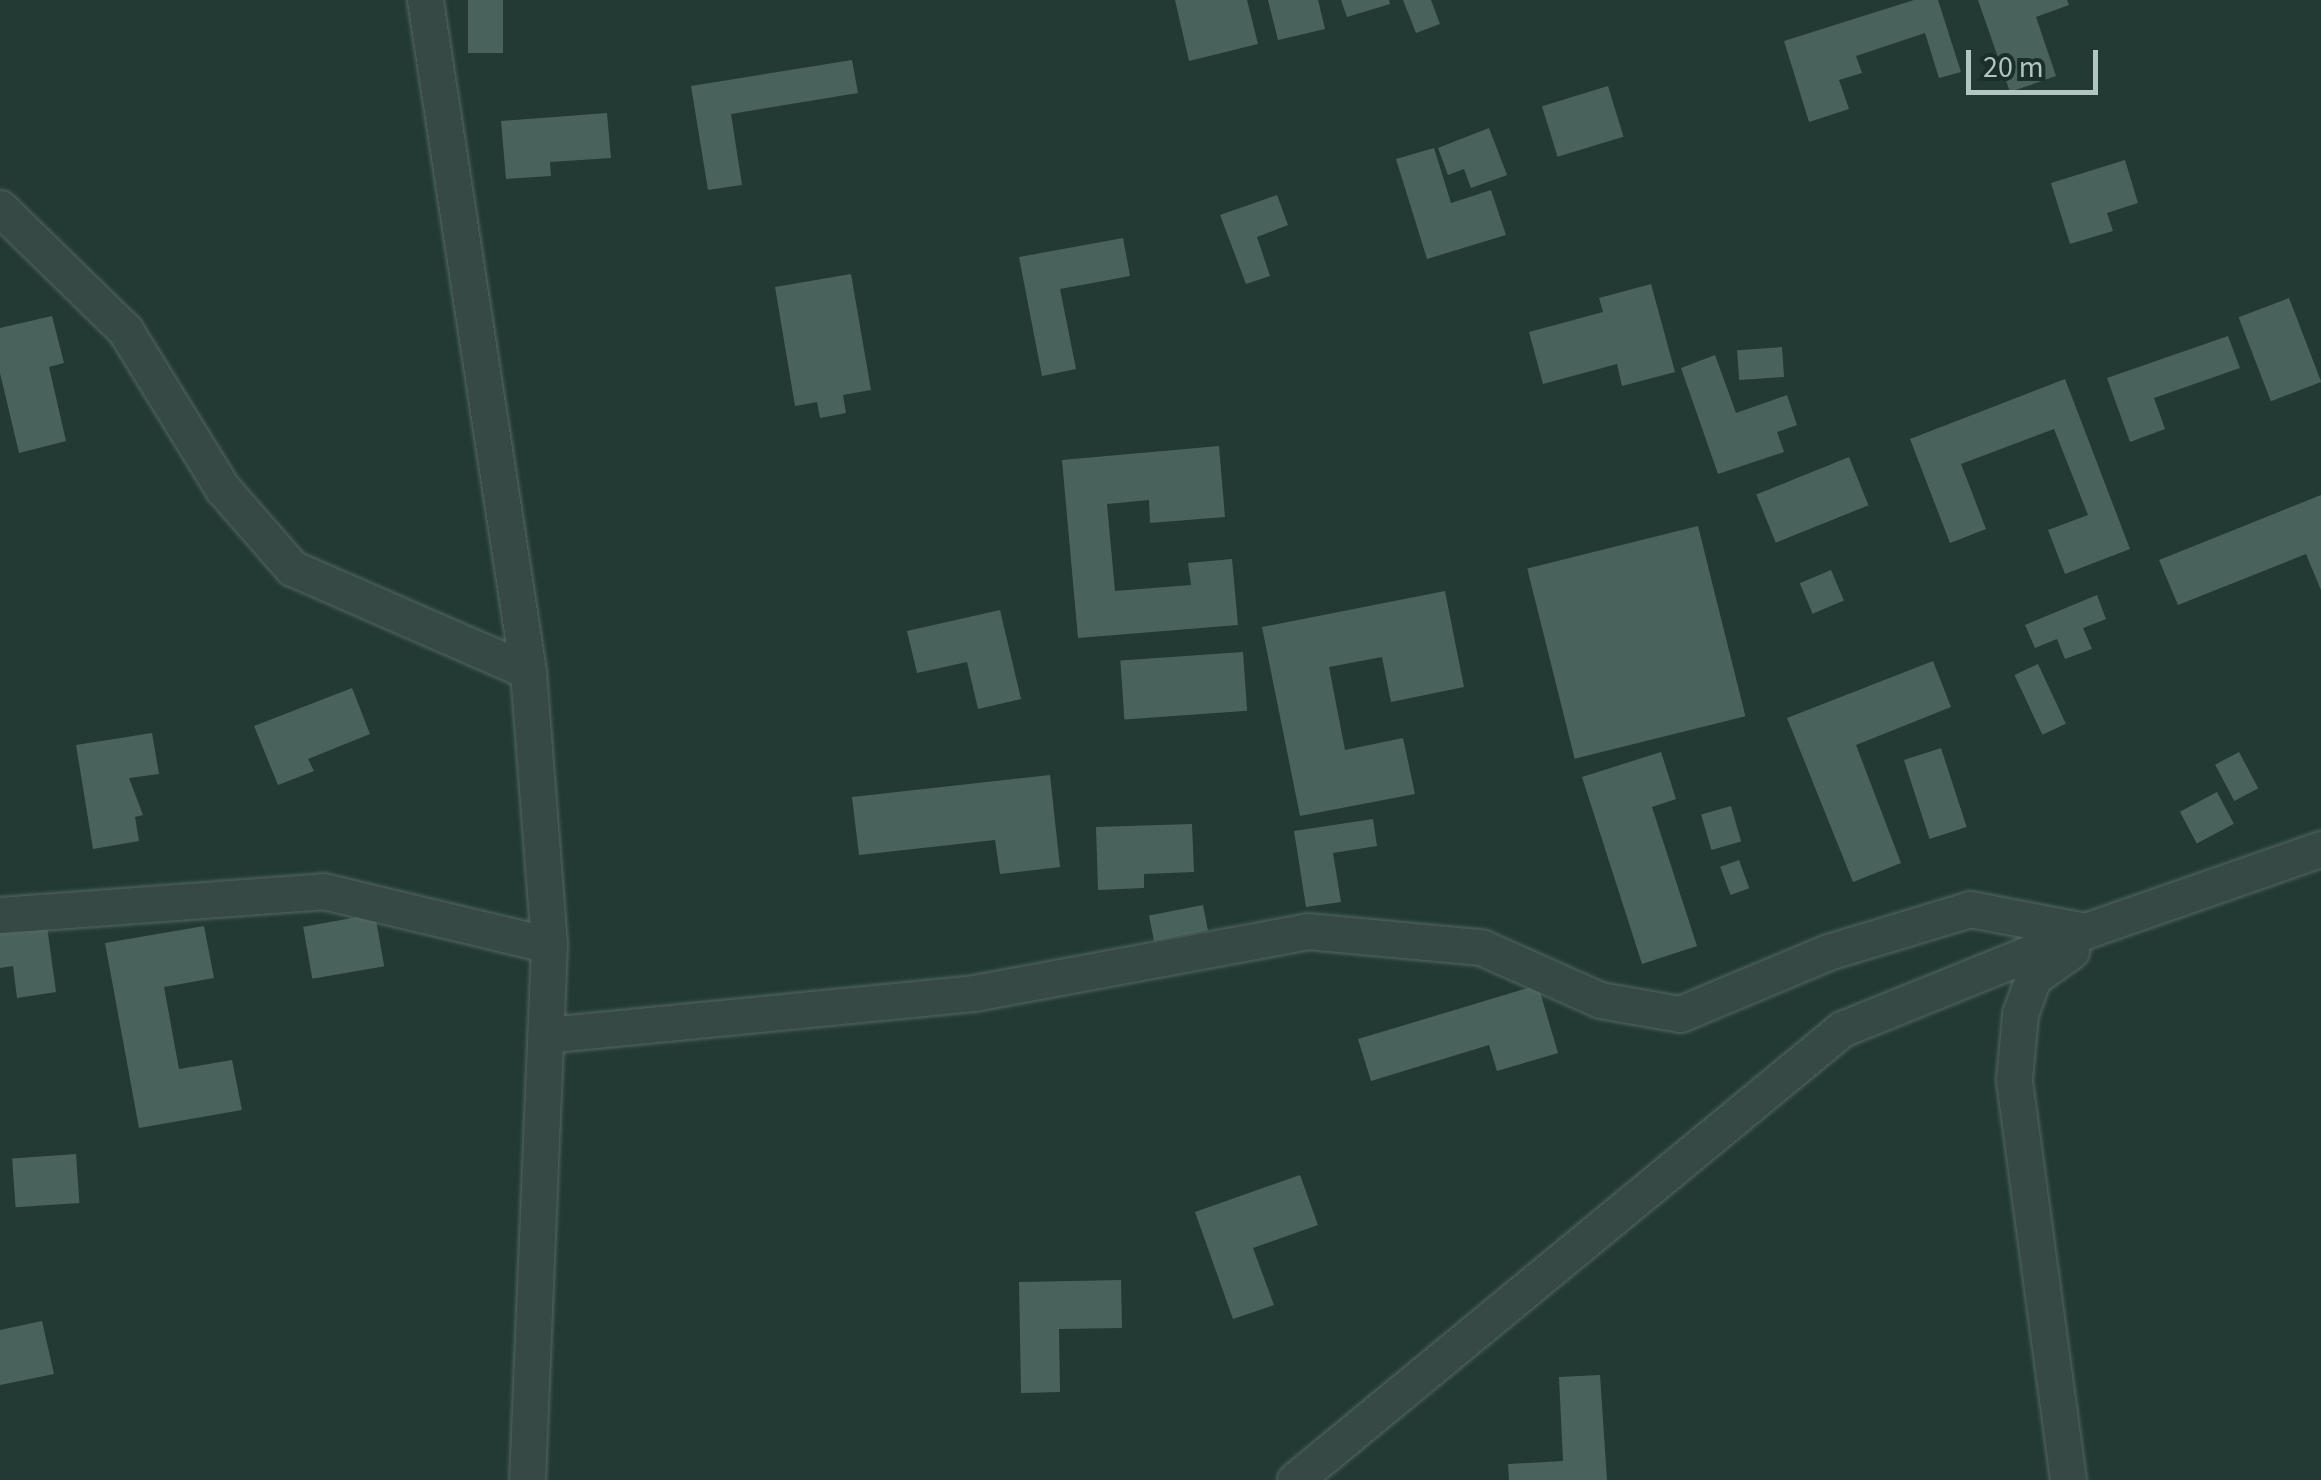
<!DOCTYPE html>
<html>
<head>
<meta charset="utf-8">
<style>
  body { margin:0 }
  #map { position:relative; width:2321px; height:1480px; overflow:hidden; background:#223934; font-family:"Source Sans 3",sans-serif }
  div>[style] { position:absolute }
  .building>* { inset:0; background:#49635c; transform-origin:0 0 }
  .roads { filter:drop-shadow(0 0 2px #546763) drop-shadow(0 0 2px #546763) }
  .minor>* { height:35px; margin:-17.5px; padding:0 17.5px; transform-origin:17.5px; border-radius:17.5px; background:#364945 }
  span { translate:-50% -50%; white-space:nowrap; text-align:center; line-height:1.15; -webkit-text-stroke:9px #1b2e2a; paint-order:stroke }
  .scale { position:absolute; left:1966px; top:50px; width:132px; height:45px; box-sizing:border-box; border:5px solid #b1c5c1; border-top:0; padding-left:12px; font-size:30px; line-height:35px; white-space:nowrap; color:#b1c5c1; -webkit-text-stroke:8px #1b2e2a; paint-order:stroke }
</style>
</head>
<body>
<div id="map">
  <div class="building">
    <i style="left:468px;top:0;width:35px;height:53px"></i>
    <i style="clip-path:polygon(1175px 0,1247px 0,1258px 44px,1189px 61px)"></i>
    <i style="clip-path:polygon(1268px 0,1318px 0,1325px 29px,1278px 40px)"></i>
    <i style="clip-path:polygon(1341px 0,1389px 0,1390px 4px,1347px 17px)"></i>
    <i style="clip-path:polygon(1403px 0,1431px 0,1440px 24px,1416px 33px)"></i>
    <i style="clip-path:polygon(1914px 0,1938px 0,1961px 72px,1939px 78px,1925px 33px,1856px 56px,1862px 73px,1839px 80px,1849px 109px,1809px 122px,1784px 41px)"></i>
    <i style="clip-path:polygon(1978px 0,2067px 0,2069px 5px,2036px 17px,2056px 76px,2010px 92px)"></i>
    <i style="clip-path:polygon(852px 60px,858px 93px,731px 114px,742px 185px,708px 190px,691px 86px)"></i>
    <i style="left:1608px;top:86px;width:53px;height:69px;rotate:73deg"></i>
    <i style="clip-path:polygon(607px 113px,611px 158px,550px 162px,551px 176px,506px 179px,501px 121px)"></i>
    <i style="clip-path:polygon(1489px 128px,1507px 175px,1471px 188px,1464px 169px,1448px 175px,1438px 148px)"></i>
    <i style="clip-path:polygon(1434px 148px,1451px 203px,1491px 190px,1506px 235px,1427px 259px,1396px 159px)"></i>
    <i style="clip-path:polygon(2125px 160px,2138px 203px,2107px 213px,2113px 231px,2070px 244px,2051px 183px)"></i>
    <i style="clip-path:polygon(1277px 195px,1288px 225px,1257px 237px,1270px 276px,1246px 284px,1220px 215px)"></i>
    <i style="clip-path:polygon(1123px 238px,1130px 276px,1060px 289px,1076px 369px,1042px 376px,1019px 257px)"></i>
    <i style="clip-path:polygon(851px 274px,871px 390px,843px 395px,846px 413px,820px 418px,817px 402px,795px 406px,775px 287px)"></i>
    <i style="clip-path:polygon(1651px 284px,1675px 372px,1622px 386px,1617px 364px,1543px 384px,1529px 332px,1603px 312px,1599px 298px)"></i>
    <i style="left:2289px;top:298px;width:90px;height:54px;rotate:69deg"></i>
    <i style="clip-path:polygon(52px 316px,64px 363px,49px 367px,66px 441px,19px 453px,0 373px,0 328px)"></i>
    <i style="clip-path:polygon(2228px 336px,2240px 368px,2154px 398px,2165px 429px,2130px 442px,2107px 378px)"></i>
    <i style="left:1782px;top:347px;width:30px;height:45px;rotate:86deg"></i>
    <i style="clip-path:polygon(1715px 355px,1736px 413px,1787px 395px,1797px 425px,1777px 432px,1784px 452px,1718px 474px,1681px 368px)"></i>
    <i style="clip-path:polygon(2065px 379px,2130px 549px,2065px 574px,2048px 530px,2088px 515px,2054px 429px,1961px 464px,1986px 529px,1950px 543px,1910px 439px)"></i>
    <i style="clip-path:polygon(1219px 446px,1225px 517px,1150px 523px,1149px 500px,1107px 504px,1115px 591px,1191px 585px,1188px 563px,1232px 559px,1238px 625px,1078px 638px,1062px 460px)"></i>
    <i style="left:1849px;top:457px;width:52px;height:100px;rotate:68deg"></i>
    <i style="clip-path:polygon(2321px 495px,2321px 590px,2306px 554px,2178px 605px,2159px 560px)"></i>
    <i style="left:1698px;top:526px;width:196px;height:176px;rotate:76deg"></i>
    <i style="left:1831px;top:570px;width:33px;height:34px;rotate:67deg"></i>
    <i style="clip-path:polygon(1445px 591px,1464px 687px,1391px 702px,1382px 657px,1329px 667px,1345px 750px,1403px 738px,1415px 794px,1300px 816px,1262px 627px)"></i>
    <i style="clip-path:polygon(2097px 595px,2106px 619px,2083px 628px,2092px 649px,2065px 659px,2057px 639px,2035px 648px,2025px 625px)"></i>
    <i style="clip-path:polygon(1000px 610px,1021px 699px,978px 709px,967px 662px,917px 673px,907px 631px)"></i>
    <i style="left:1243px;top:652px;width:59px;height:123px;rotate:86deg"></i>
    <i style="clip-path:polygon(1933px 661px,1951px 707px,1856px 745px,1901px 863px,1853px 882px,1787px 718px)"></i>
    <i style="left:2038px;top:664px;width:66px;height:26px;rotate:65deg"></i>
    <i style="clip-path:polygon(352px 688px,370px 734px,308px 759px,314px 771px,278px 785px,254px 726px)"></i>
    <i style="clip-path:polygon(152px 733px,159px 774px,129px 778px,143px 815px,135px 817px,139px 841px,93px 849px,76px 745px)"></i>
    <i style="left:1941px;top:748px;width:83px;height:39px;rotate:72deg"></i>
    <i style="clip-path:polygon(1661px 752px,1676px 799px,1652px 807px,1697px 946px,1642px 964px,1582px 777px)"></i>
    <i style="left:2239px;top:752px;width:41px;height:27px;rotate:62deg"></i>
    <i style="clip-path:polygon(1050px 775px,1060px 867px,1000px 874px,995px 840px,859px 855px,852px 797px)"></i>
    <i style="left:2217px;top:792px;width:36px;height:42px;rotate:62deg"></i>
    <i style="left:1731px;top:806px;width:37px;height:31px;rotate:74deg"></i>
    <i style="clip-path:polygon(1373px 819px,1377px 846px,1333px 853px,1341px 902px,1306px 907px,1294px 831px)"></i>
    <i style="clip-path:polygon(1192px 824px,1194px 872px,1144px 874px,1144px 888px,1098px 890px,1096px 827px)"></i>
    <i style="left:1739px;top:860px;width:30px;height:20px;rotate:70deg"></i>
    <i style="left:1203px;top:905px;width:26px;height:55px;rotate:79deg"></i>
    <i style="left:375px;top:914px;width:53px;height:73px;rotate:80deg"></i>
    <i style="clip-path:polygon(46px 919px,56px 992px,17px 998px,13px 966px,0 968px,0 926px)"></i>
    <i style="clip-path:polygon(204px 926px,214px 978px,164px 987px,179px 1069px,232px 1060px,242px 1110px,139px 1128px,105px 943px)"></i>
    <i style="clip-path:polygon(1538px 985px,1558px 1053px,1497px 1071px,1489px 1045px,1371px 1081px,1358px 1039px)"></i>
    <i style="left:76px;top:1154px;width:49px;height:64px;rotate:86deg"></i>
    <i style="clip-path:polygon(1300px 1175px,1318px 1225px,1253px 1248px,1274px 1305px,1233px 1319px,1195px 1212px)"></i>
    <i style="clip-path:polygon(1121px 1280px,1122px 1328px,1059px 1329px,1060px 1392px,1021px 1393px,1019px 1282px)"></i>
    <i style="clip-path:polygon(42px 1321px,54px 1374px,0 1385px,0 1330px)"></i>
    <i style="clip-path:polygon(1600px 1375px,1607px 1480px,1509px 1480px,1508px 1464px,1563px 1461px,1559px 1377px)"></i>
  </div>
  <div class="roads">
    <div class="minor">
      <i style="left:425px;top:0;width:679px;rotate:81.27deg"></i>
      <i style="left:528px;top:671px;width:275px;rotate:85.6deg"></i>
      <i style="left:549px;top:945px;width:535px;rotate:92.35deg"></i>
      <i style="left:0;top:208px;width:175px;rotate:44.3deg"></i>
      <i style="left:125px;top:330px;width:187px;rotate:58.4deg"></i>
      <i style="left:223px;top:489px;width:105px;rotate:48.9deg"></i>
      <i style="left:292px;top:568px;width:257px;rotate:23.6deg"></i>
      <i style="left:0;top:915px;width:324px;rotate:-4.2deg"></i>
      <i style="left:323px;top:891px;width:232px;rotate:13.4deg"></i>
      <i style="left:547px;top:1035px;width:429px;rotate:-5.6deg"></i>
      <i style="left:974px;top:993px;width:339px;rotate:-10.5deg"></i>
      <i style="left:1307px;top:931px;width:175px;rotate:5.3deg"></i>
      <i style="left:1481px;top:947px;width:130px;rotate:24deg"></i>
      <i style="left:1600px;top:1000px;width:81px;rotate:9.9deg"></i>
      <i style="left:1680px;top:1014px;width:160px;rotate:-22.7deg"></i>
      <i style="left:1828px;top:952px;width:148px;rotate:-16.8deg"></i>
      <i style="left:1970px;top:909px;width:117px;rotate:10.8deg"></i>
      <i style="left:1295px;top:1480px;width:709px;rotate:-39.51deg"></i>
      <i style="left:1842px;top:1029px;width:262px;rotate:-22deg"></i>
      <i style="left:2085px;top:931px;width:250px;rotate:-19.2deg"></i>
      <i style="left:2068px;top:1480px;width:405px;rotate:-97.7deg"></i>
      <i style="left:2014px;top:1079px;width:65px;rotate:-84.7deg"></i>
      <i style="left:2020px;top:1014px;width:38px;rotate:-70deg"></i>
      <i style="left:2033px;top:978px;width:47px;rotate:-35.4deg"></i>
    </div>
  </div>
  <div class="scale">20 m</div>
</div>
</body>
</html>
